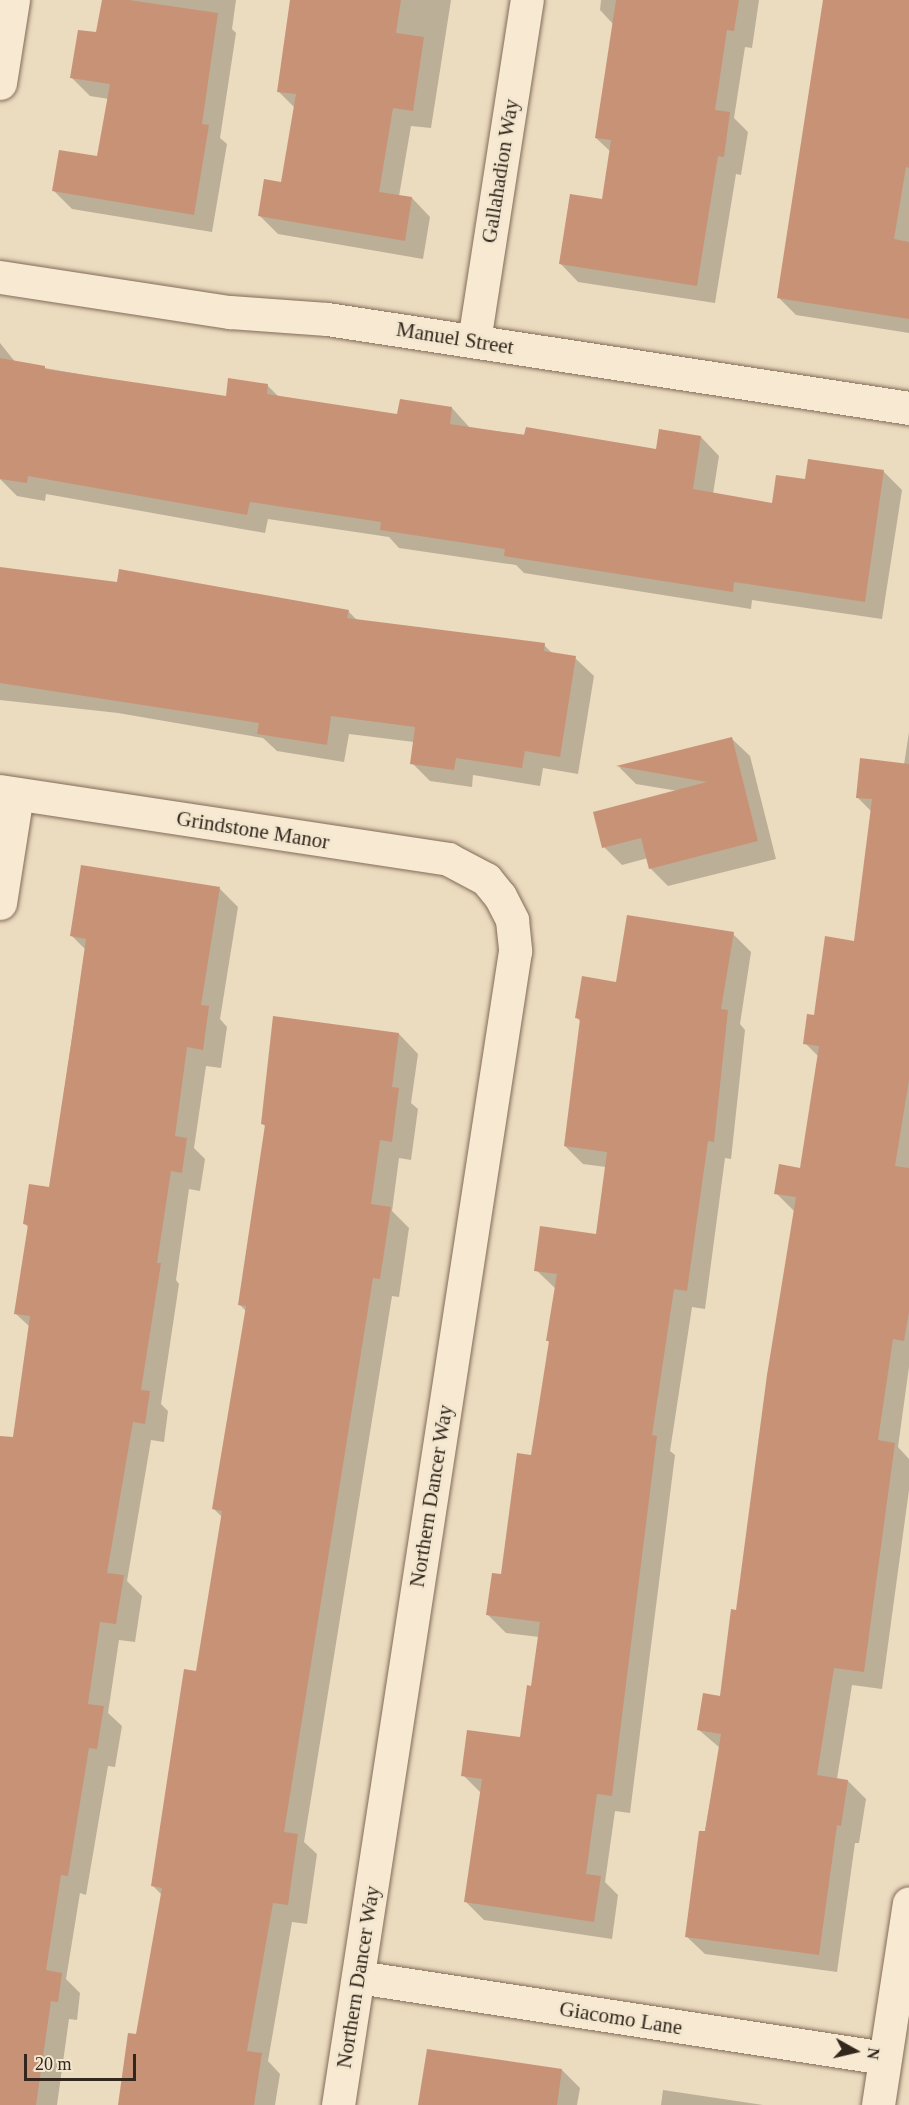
<!DOCTYPE html>
<html>
<head>
<meta charset="utf-8">
<style>
  body { margin:0 }
  #map { position:relative; width:909px; height:2105px; overflow:hidden; background:#ebdbbf; font-family:"Times New Roman",serif }
  div>[style] { position:absolute }
  .shadow>* { inset:0; background:#0003 }
  .building>* { inset:0; background:#c89277 }
  .roads { filter:drop-shadow(0 0 2px #836c59) drop-shadow(0 0 2px #836c59) }
  .minor>* { height:33px; margin:-16.5px; padding:0 16.5px; transform-origin:16.5px; border-radius:16.5px; background:#f7e9d2 }
  span { translate:-50% -50%; white-space:nowrap; text-align:center; line-height:1.15; -webkit-text-stroke:5px #f3e6cf; paint-order:stroke }
  .street-label { font-size:21px; color:#33261c }
  .north { position:absolute; left:825px; top:2021px; width:60px; height:60px; -webkit-text-stroke:4px #f3e6cf; paint-order:stroke; rotate:98deg; font-size:16px; font-weight:700; line-height:24px; text-align:center; color:#33261c }
  .north::after { content:''; display:block; margin:auto; width:21px; height:27px; background:#33261c; clip-path:polygon(50% 0,100% 100%,50% 72%,0 100%) }
  .scale { position:absolute; left:24px; top:2054px; width:112px; height:27px; box-sizing:border-box; border:3px solid #33261c; border-top:0; padding-left:8px; font-size:18px; line-height:21px; white-space:nowrap; color:#33261c; -webkit-text-stroke:4px #f3e6cf; paint-order:stroke }
</style>
</head>
<body>
<div id="map">
  <div class="shadow">
    <i style="clip-path:polygon(103px 0,236px 0,232px 29px,236px 33px,220px 138px,227px 144px,212px 232px,72px 209px,54px 191px,98px 158px,109px 99px,90px 96px,72px 78px,98px 34px)"></i>
    <i style="clip-path:polygon(292px 0,451px 0,431px 128px,411px 126px,399px 196px,412px 198px,430px 217px,423px 259px,278px 234px,260px 216px,282px 184px,295px 108px,278px 91px)"></i>
    <i style="clip-path:polygon(601px 0,759px 0,752px 48px,745px 47px,734px 118px,748px 132px,741px 175px,736px 174px,715px 303px,578px 282px,560px 263px,603px 200px,611px 152px,596px 138px,614px 25px,600px 10px)"></i>
    <i style="clip-path:polygon(825px 0,909px 0,909px 333px,796px 315px,778px 297px)"></i>
    <i style="clip-path:polygon(0 343px,16px 363px,176px 391px,227px 397px,268px 386px,280px 398px,399px 416px,452px 408px,470px 428px,657px 451px,701px 437px,719px 456px,713px 494px,773px 504px,807px 481px,810px 461px,884px 472px,902px 490px,882px 619px,752px 600px,751px 609px,524px 573px,516px 565px,399px 548px,389px 537px,268px 519px,265px 533px,46px 494px,45px 501px,17px 496px,0 479px)"></i>
    <i style="clip-path:polygon(0 569px,348px 611px,358px 621px,544px 645px,553px 654px,575px 658px,594px 676px,578px 774px,543px 768px,540px 786px,473px 775px,472px 787px,430px 781px,412px 763px,414px 742px,349px 734px,344px 762px,277px 751px,263px 738px,118px 713px,0 700px)"></i>
    <i style="clip-path:polygon(909px 732px,909px 1367px,898px 1447px,909px 1459px,909px 1490px,882px 1689px,852px 1685px,837px 1779px,848px 1781px,866px 1799px,859px 1843px,855px 1843px,837px 1972px,705px 1954px,686px 1936px,720px 1748px,699px 1730px,721px 1697px,738px 1612px,794px 1211px,776px 1193px,801px 1169px,819px 1057px,805px 1043px,856px 942px,872px 812px,857px 797px,904px 765px)"></i>
    <i style="clip-path:polygon(731px 738px,750px 756px,776px 859px,668px 886px,650px 868px,648px 858px,622px 865px,604px 847px,678px 791px,636px 784px,619px 767px)"></i>
    <i style="clip-path:polygon(219px 888px,238px 907px,220px 1019px,227px 1027px,221px 1068px,206px 1066px,194px 1148px,205px 1159px,200px 1191px,189px 1189px,176px 1280px,179px 1284px,161px 1404px,168px 1411px,164px 1442px,151px 1440px,127px 1581px,142px 1596px,135px 1642px,119px 1640px,108px 1713px,122px 1726px,115px 1767px,108px 1766px,86px 1895px,80px 1893px,66px 1979px,80px 1993px,77px 2020px,69px 2019px,57px 2105px,0 2105px,0 1437px,14px 1439px,30px 1327px,16px 1314px,29px 1228px,25px 1224px,50px 1189px,85px 949px,72px 936px)"></i>
    <i style="clip-path:polygon(733px 934px,751px 952px,740px 1024px,745px 1030px,731px 1159px,725px 1158px,705px 1309px,692px 1307px,670px 1451px,675px 1455px,630px 1813px,615px 1811px,605px 1882px,618px 1895px,612px 1939px,484px 1920px,466px 1902px,482px 1794px,463px 1775px,522px 1739px,532px 1687px,539px 1637px,506px 1633px,488px 1615px,502px 1576px,532px 1457px,551px 1344px,547px 1340px,556px 1289px,536px 1270px,598px 1235px,606px 1167px,583px 1164px,565px 1146px,581px 1022px,577px 1018px,617px 983px)"></i>
    <i style="clip-path:polygon(399px 1034px,418px 1054px,411px 1103px,418px 1109px,411px 1160px,399px 1158px,392px 1211px,409px 1228px,399px 1297px,392px 1296px,304px 1842px,317px 1854px,307px 1924px,292px 1922px,268px 2061px,280px 2074px,275px 2105px,119px 2105px,138px 2036px,162px 1895px,153px 1886px,198px 1673px,223px 1518px,213px 1508px,246px 1311px,239px 1304px,266px 1127px,263px 1124px)"></i>
    <i style="clip-path:polygon(562px 2070px,580px 2088px,577px 2105px,420px 2105px)"></i>
    <i style="clip-path:polygon(663px 2090px,763px 2105px,661px 2105px)"></i>
  </div>
  <div class="building">
    <i style="clip-path:polygon(102px 0,129px 0,218px 13px,202px 124px,209px 125px,194px 215px,52px 191px,59px 150px,97px 156px,110px 84px,70px 78px,78px 30px,96px 32px)"></i>
    <i style="clip-path:polygon(290px 0,401px 0,396px 33px,424px 37px,413px 111px,393px 108px,379px 192px,412px 197px,405px 241px,258px 216px,264px 179px,281px 182px,296px 94px,277px 92px)"></i>
    <i style="clip-path:polygon(616px 0,739px 0,734px 31px,727px 30px,715px 110px,730px 112px,724px 157px,718px 156px,697px 286px,559px 264px,570px 194px,602px 199px,611px 140px,595px 138px)"></i>
    <i style="clip-path:polygon(823px 0,909px 0,909px 168px,906px 167px,894px 239px,909px 242px,909px 319px,777px 298px)"></i>
    <i style="clip-path:polygon(0 358px,45px 366px,45px 369px,226px 396px,228px 378px,268px 384px,267px 394px,397px 414px,400px 399px,452px 407px,450px 424px,524px 435px,526px 427px,656px 449px,659px 429px,701px 436px,693px 489px,772px 503px,776px 475px,805px 479px,808px 459px,884px 470px,865px 602px,734px 582px,733px 592px,504px 556px,505px 549px,380px 530px,381px 522px,250px 502px,247px 515px,28px 476px,27px 483px,0 479px)"></i>
    <i style="clip-path:polygon(0 567px,117px 582px,119px 569px,349px 610px,347px 618px,545px 643px,544px 651px,576px 656px,560px 757px,525px 751px,522px 768px,456px 758px,454px 770px,410px 764px,415px 727px,331px 716px,327px 745px,257px 734px,259px 723px,0 683px)"></i>
    <i style="clip-path:polygon(732px 737px,758px 841px,649px 869px,641px 838px,602px 848px,593px 812px,707px 782px,616px 766px)"></i>
    <i style="clip-path:polygon(860px 758px,909px 764px,909px 1080px,895px 1166px,909px 1168px,909px 1312px,904px 1341px,893px 1339px,878px 1440px,895px 1443px,864px 1672px,834px 1668px,817px 1775px,848px 1780px,841px 1826px,837px 1825px,819px 1955px,685px 1937px,699px 1831px,705px 1831px,721px 1734px,697px 1730px,703px 1693px,720px 1696px,731px 1609px,736px 1610px,767px 1375px,796px 1197px,774px 1194px,779px 1164px,800px 1168px,819px 1046px,803px 1044px,807px 1014px,814px 1015px,825px 936px,854px 941px,872px 799px,856px 798px)"></i>
    <i style="clip-path:polygon(81px 865px,220px 887px,201px 1005px,209px 1006px,203px 1050px,187px 1047px,175px 1136px,187px 1138px,182px 1173px,171px 1171px,157px 1263px,161px 1263px,141px 1390px,150px 1391px,145px 1424px,133px 1422px,107px 1573px,124px 1575px,116px 1624px,100px 1622px,88px 1704px,104px 1706px,97px 1749px,89px 1748px,68px 1876px,61px 1875px,46px 1970px,62px 1973px,58px 2002px,51px 2001px,36px 2105px,0 2105px,0 1436px,13px 1437px,30px 1316px,14px 1314px,28px 1225px,23px 1224px,29px 1184px,49px 1187px,71px 1044px,86px 939px,70px 936px)"></i>
    <i style="clip-path:polygon(627px 915px,734px 932px,721px 1009px,728px 1010px,714px 1142px,708px 1141px,687px 1291px,674px 1289px,652px 1435px,657px 1436px,612px 1796px,597px 1794px,586px 1874px,601px 1876px,594px 1922px,464px 1902px,482px 1779px,461px 1776px,467px 1730px,520px 1737px,527px 1685px,531px 1686px,540px 1622px,486px 1615px,492px 1573px,501px 1574px,517px 1453px,531px 1455px,549px 1341px,546px 1341px,557px 1274px,534px 1271px,540px 1226px,596px 1234px,607px 1152px,564px 1146px,580px 1019px,575px 1018px,582px 976px,616px 982px)"></i>
    <i style="clip-path:polygon(273px 1016px,399px 1033px,392px 1087px,399px 1088px,392px 1142px,380px 1140px,371px 1204px,391px 1207px,380px 1279px,373px 1278px,284px 1832px,298px 1834px,288px 1905px,273px 1903px,247px 2051px,262px 2053px,254px 2105px,118px 2105px,128px 2033px,136px 2034px,162px 1888px,151px 1886px,184px 1669px,196px 1671px,222px 1511px,212px 1509px,246px 1306px,238px 1305px,265px 1125px,261px 1124px)"></i>
    <i style="clip-path:polygon(427px 2049px,562px 2069px,557px 2105px,418px 2105px)"></i>
  </div>
  <div class="roads">
    <div class="minor">
      <i style="left:0;top:83px;width:84px;rotate:-81.1deg"></i>
      <i style="left:0;top:277px;width:233px;rotate:8.7deg"></i>
      <i style="left:230px;top:312px;width:97px;rotate:4.1deg"></i>
      <i style="left:327px;top:319px;width:589px;rotate:8.69deg"></i>
      <i style="left:474px;top:341px;width:345px;rotate:-81.2deg"></i>
      <i style="left:0;top:791px;width:453px;rotate:8.6deg"></i>
      <i style="left:448px;top:859px;width:43px;rotate:27.8deg"></i>
      <i style="left:486px;top:879px;width:22px;rotate:51deg"></i>
      <i style="left:500px;top:896px;width:27px;rotate:63deg"></i>
      <i style="left:512px;top:920px;width:31px;rotate:84deg"></i>
      <i style="left:515px;top:951px;width:1167px;rotate:98.72deg"></i>
      <i style="left:0;top:903px;width:110px;rotate:-81.1deg"></i>
      <i style="left:358px;top:1977px;width:533px;rotate:8.74deg"></i>
      <i style="left:878px;top:2105px;width:204px;rotate:-81.3deg"></i>
    </div>
  </div>
  <div class="street-label">
    <span style="left:500px;top:171px;rotate:-81deg">Gallahadion Way</span>
    <span style="left:455px;top:338px;rotate:9deg">Manuel Street</span>
    <span style="left:253px;top:830px;rotate:9deg">Grindstone Manor</span>
    <span style="left:431px;top:1496px;rotate:-81deg">Northern Dancer Way</span>
    <span style="left:358px;top:1977px;rotate:-81deg">Northern Dancer Way</span>
    <span style="left:621px;top:2018px;rotate:9deg">Giacomo Lane</span>
  </div>
  <div class="north">N</div>
  <div class="scale">20 m</div>
</div>
</body>
</html>
